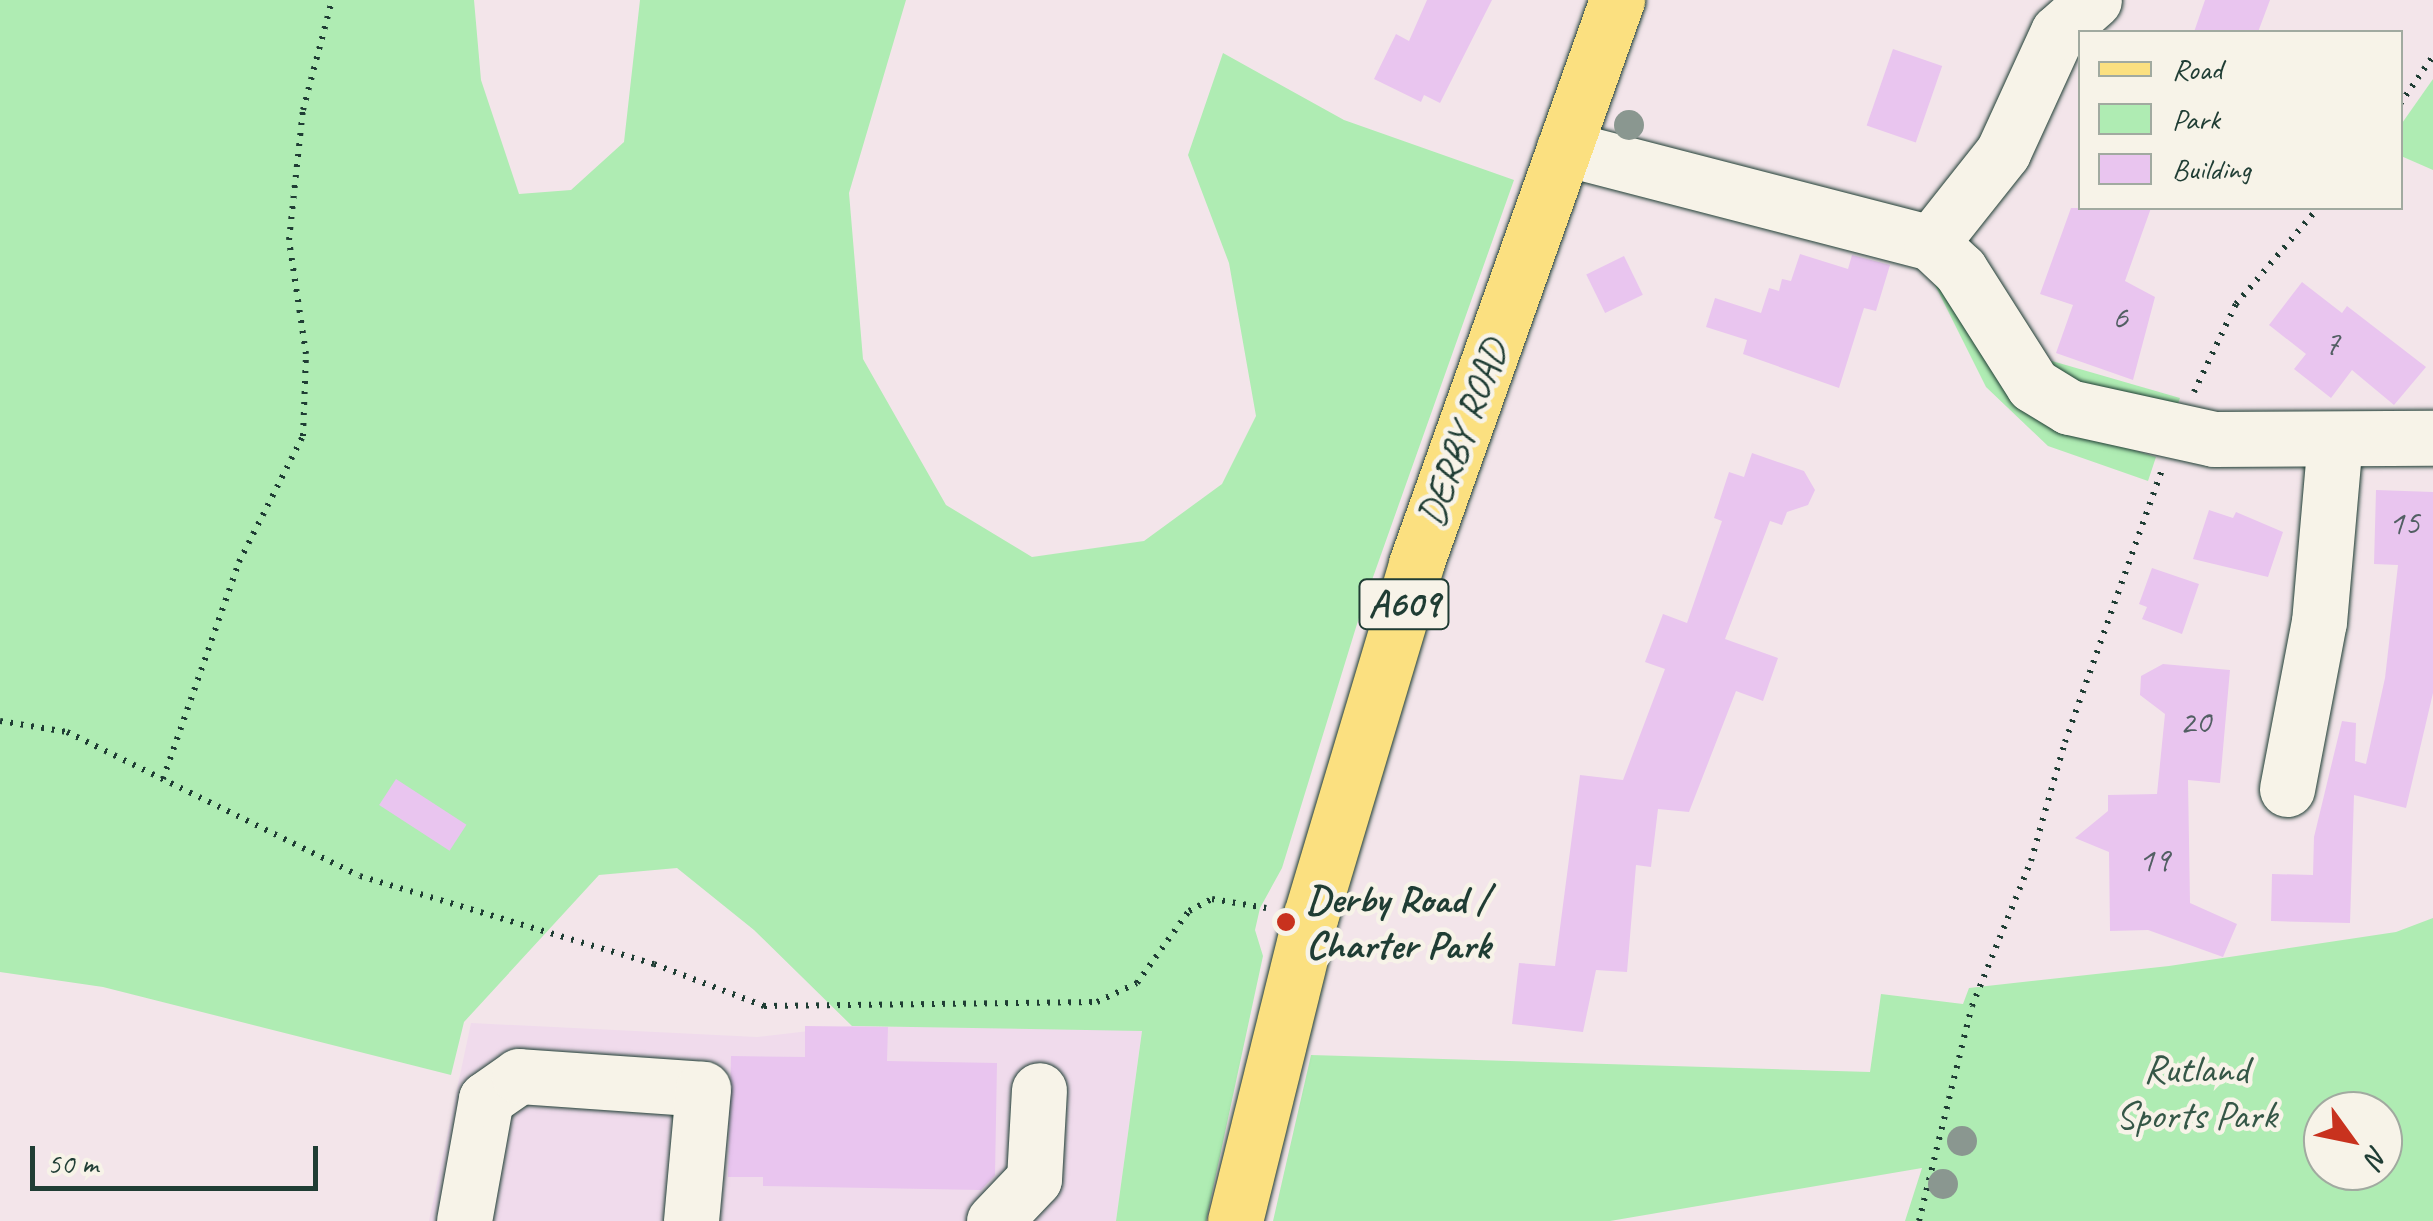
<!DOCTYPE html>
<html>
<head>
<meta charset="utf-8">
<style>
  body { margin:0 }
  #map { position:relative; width:2433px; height:1221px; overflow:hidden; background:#f3e5ea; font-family:Caveat,sans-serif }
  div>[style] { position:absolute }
  .built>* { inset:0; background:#f0dbec }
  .green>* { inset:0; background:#afecb3 }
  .building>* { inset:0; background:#e9c5ef; transform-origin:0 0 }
  .path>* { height:6px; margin-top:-3px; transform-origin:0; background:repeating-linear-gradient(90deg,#1f3d34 0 2.5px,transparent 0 10.5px) }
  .roads { filter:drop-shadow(0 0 2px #1f3d34) drop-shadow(0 0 2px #1f3d34) }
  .minor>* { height:55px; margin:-27.5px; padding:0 27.5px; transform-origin:27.5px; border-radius:27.5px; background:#f7f3e8 }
  .major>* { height:55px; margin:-27.5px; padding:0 27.5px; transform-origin:27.5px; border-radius:27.5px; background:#fbe080 }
  .trees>* { width:30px; height:30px; margin:-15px; border-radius:50%; background:#8a9790 }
  .dots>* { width:28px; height:28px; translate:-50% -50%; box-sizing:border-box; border:5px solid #f7f3e8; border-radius:50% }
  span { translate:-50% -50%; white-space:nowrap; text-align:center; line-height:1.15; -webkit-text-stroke:9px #f7f3e8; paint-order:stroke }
  .number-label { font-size:35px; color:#525f63 }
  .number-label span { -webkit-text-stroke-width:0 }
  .shield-label span { padding:2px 8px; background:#f7f3e8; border:2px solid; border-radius:8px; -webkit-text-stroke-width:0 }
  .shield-label { font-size:38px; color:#1f3d34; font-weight:700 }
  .street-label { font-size:40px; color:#1f3d34 }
  .poi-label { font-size:40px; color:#1f3d34; font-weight:700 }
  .left { translate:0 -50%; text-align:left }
  .park-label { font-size:40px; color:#355747 }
  .legend { position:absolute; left:2078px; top:30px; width:325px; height:180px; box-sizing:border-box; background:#f7f3e8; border:2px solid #a1aaa0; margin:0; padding:12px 18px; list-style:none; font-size:30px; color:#1f3d34 }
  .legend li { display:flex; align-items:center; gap:20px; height:50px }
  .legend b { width:50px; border:2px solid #a1aaa0 }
  .north { position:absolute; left:2303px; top:1091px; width:100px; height:100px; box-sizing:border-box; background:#f7f3e8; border:2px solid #a1aaa0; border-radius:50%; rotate:123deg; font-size:28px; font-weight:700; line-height:40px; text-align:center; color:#1f3d34 }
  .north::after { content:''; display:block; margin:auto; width:35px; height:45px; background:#c8321e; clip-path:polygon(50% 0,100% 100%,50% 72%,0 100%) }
  .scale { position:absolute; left:30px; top:1146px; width:288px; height:45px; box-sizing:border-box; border:5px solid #1f3d34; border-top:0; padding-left:12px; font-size:30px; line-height:35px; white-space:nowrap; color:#1f3d34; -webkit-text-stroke:8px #f7f3e8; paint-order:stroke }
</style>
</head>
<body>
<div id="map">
  <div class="built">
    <i style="clip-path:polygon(471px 1023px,757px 1037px,852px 1026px,1142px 1030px,1116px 1221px,429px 1221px)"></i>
  </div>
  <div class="green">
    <i style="clip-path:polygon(0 0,474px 0,481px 80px,519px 194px,571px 190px,624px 142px,640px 0,906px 0,849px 193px,863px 359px,946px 505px,1032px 557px,1144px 541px,1222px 484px,1256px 416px,1229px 263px,1188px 155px,1223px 53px,1344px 120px,1514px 180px,1361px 611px,1282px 868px,1260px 908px,1255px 930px,1263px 956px,1206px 1221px,1116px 1221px,1142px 1031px,852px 1026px,754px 930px,677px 868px,599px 875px,464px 1022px,451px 1075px,103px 987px,0 972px)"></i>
    <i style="clip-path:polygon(2433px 79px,2433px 170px,2401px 156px,2400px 126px)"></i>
    <i style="clip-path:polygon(1930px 275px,2067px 429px,2156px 457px,2148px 481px,2048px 446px,1986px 387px)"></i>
    <i style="clip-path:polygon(2052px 361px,2180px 398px,2174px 415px,2049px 372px)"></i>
    <i style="clip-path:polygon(evenodd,2433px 918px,2433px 1221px,1905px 1221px,1922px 1168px,1610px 1221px,1273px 1221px,1311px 1055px,1870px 1072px,1881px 994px,1963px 1004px,1969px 988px,2169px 966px,2396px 932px,2433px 918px,2323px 1111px,2383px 1111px,2383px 1171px,2323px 1171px,2323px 1111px)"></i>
  </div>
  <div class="building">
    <i style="clip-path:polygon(1427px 0,1492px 0,1440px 103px,1424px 95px,1421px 102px,1374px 79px,1396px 34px,1409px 41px)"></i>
    <i style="clip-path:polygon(2205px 0,2270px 0,2258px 32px,2194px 32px)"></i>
    <i style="left:1893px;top:49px;width:52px;height:81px;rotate:19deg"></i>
    <i style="clip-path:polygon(2071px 208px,2151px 208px,2125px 281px,2155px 297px,2133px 380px,2056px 353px,2073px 305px,2040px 294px)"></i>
    <i style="clip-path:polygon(1800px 254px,1848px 269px,1852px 255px,1890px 265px,1876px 311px,1864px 308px,1839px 388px,1743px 354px,1747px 340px,1706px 327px,1715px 298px,1761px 313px,1769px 288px,1779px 291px,1782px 279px,1791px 281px)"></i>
    <i style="left:1624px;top:256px;width:43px;height:42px;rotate:64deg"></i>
    <i style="clip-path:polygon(2302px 282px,2342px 313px,2347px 306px,2426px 367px,2394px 405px,2352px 370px,2331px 398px,2294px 369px,2306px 354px,2269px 325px)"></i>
    <i style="clip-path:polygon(1752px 453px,1804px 471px,1815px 490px,1808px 505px,1787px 512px,1782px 525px,1770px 521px,1725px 639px,1778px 658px,1763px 701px,1736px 691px,1689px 812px,1658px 809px,1651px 867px,1636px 865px,1627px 972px,1596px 970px,1583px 1032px,1512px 1024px,1519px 963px,1555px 966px,1580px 775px,1623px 780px,1665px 669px,1645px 662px,1663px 614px,1687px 623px,1722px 521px,1714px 518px,1729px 472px,1744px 477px)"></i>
    <i style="clip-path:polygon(2376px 490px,2433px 492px,2433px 693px,2406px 808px,2354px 795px,2350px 923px,2271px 921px,2272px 874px,2313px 875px,2314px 837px,2342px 721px,2356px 723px,2355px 761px,2366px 764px,2385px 678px,2398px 565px,2374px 564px)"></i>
    <i style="clip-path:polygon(2209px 510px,2233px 518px,2236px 512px,2283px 532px,2268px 577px,2193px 559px)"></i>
    <i style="clip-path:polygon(2152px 568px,2199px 584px,2182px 634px,2142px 619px,2147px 607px,2139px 604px)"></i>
    <i style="clip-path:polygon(2163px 664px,2230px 670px,2220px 783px,2188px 780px,2190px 903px,2237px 924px,2223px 957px,2148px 930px,2110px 931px,2109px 852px,2075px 838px,2108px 811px,2108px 795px,2157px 794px,2165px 714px,2140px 695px,2141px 676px)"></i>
    <i style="left:396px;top:779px;width:84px;height:31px;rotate:33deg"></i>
    <i style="clip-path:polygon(805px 1026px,888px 1027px,887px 1061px,997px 1063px,995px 1175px,981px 1190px,763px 1186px,763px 1177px,728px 1177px,731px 1056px,805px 1057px)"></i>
  </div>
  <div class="path">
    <i style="left:2400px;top:104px;width:58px;rotate:-55.5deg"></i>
    <i style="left:2194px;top:392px;width:98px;rotate:-64.5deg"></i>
    <i style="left:2236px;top:304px;width:126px;rotate:-49.5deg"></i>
    <i style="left:0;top:721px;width:68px;rotate:9.3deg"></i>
    <i style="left:67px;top:732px;width:326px;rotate:26.2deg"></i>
    <i style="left:360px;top:876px;width:307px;rotate:16.7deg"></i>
    <i style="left:654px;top:964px;width:118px;rotate:20.9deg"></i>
    <i style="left:764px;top:1006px;width:333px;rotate:-0.7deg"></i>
    <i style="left:1097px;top:1002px;width:44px;rotate:-25.4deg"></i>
    <i style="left:1137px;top:983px;width:89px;rotate:-54.2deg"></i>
    <i style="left:1189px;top:911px;width:26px;rotate:-28deg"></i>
    <i style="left:1212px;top:899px;width:55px;rotate:9.5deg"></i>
    <i style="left:163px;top:779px;width:230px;rotate:-70.7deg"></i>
    <i style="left:239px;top:562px;width:141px;rotate:-63.1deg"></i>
    <i style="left:303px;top:436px;width:82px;rotate:-87.9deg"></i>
    <i style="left:306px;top:354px;width:115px;rotate:-98.5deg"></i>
    <i style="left:289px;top:240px;width:131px;rotate:-83.9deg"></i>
    <i style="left:303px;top:110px;width:114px;rotate:-75.2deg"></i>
    <i style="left:1919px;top:1221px;width:221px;rotate:-76.2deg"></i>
    <i style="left:1972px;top:1006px;width:157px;rotate:-67.9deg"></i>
    <i style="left:2031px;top:861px;width:124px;rotate:-74.1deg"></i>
    <i style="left:2065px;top:742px;width:287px;rotate:-70.4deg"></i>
  </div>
  <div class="roads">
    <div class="minor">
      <i style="left:1564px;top:148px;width:379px;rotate:14.5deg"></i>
      <i style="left:1931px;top:243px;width:40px;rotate:43deg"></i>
      <i style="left:1960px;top:270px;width:136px;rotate:57.6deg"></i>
      <i style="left:2033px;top:385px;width:42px;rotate:31.4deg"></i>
      <i style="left:2069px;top:407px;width:148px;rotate:12.4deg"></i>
      <i style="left:2214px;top:439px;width:219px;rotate:-0.3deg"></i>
      <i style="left:1931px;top:243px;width:116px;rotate:-51.6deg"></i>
      <i style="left:2003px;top:152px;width:132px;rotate:-65.4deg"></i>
      <i style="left:2058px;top:32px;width:48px;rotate:-41.6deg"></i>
      <i style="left:2287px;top:789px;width:170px;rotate:-79.2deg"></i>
      <i style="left:2319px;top:622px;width:183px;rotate:-85deg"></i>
      <i style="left:464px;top:1221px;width:124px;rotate:-79.8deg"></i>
      <i style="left:486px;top:1099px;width:40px;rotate:-34.9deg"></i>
      <i style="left:519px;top:1076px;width:184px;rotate:4deg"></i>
      <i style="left:703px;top:1089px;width:133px;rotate:95.2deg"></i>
      <i style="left:994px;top:1221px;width:58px;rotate:-46.4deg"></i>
      <i style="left:1034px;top:1179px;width:89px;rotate:-86.8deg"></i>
    </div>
    <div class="major">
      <i style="left:1235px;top:1221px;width:315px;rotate:-76.1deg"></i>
      <i style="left:1311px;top:915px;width:366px;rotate:-73.3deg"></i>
      <i style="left:1416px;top:564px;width:599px;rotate:-70.38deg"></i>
    </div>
  </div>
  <div class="trees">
    <i style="left:1629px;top:125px"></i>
    <i style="left:1962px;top:1141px"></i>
    <i style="left:1943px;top:1184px"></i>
  </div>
  <div class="dots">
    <i style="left:1286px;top:922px;background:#c8321e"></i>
  </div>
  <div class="number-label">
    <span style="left:2120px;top:317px">6</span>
    <span style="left:2332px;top:343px">7</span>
    <span style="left:2404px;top:523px">15</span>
    <span style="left:2195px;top:722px">20</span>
    <span style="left:2154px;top:860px">19</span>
  </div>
  <div class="shield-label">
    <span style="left:1404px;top:604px">A609</span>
  </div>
  <div class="street-label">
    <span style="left:1462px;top:433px;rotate:-70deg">DERBY ROAD</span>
  </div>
  <div class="poi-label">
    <span class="left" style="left:1306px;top:922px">Derby Road /<br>Charter Park</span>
  </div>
  <div class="park-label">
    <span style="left:2196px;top:1092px">Rutland<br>Sports Park</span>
  </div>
  <ul class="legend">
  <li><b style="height:12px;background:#fbe080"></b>Road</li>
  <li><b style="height:28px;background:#afecb3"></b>Park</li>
  <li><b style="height:28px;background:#e9c5ef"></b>Building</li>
  </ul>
  <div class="north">N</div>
  <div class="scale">50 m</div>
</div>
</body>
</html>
